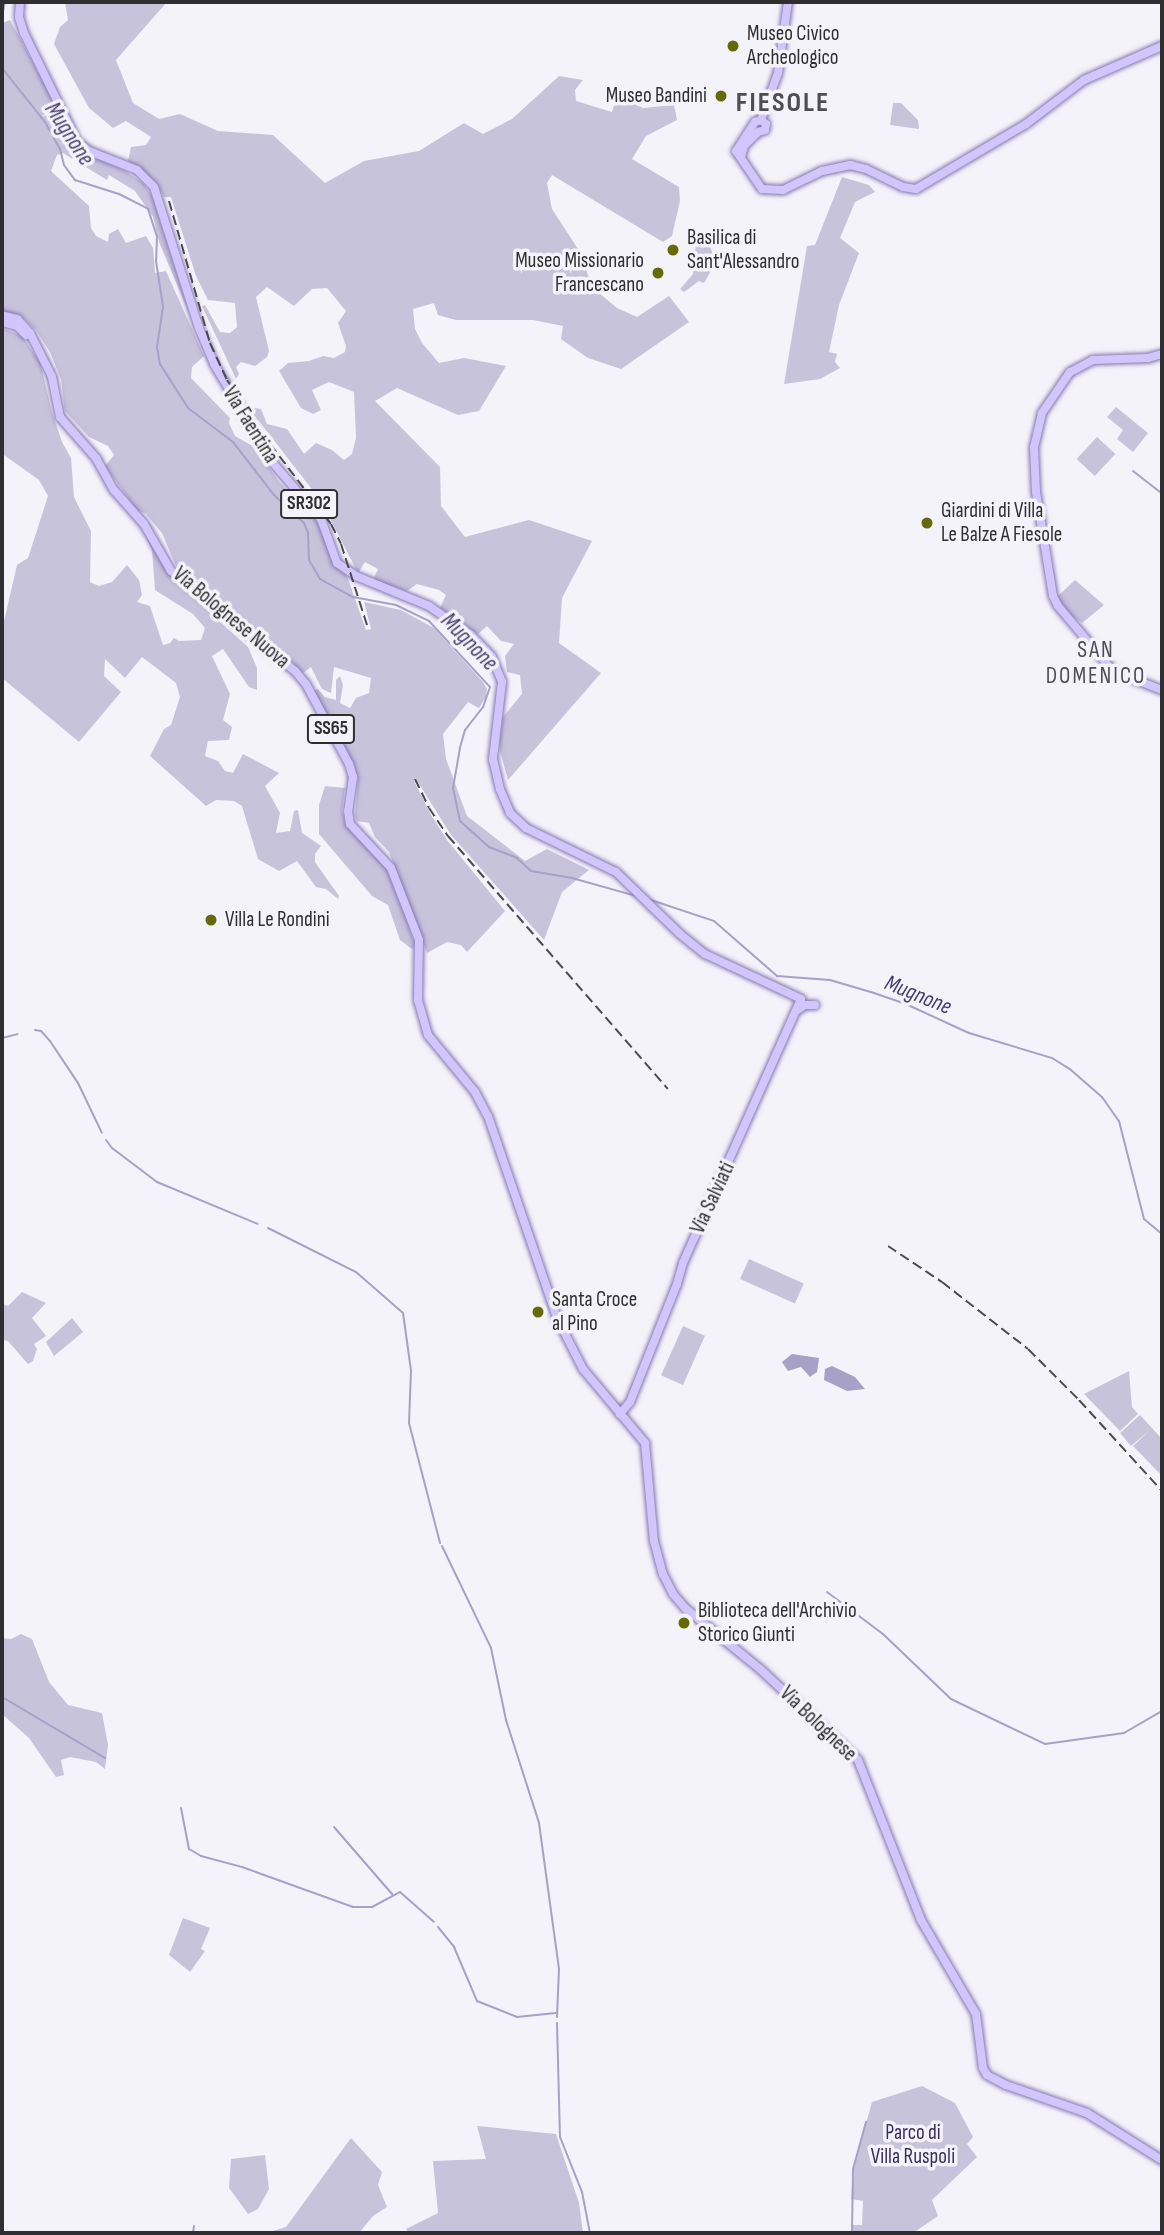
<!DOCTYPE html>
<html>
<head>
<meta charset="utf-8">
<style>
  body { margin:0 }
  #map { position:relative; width:1164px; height:2235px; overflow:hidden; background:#f4f3f9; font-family:"Sofia Sans Condensed",sans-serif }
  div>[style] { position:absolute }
  .green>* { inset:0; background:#c7c3db; transform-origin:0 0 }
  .water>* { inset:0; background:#a7a1c7 }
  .stream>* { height:2px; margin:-1px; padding:0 1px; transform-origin:1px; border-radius:1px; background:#a7a1c7 }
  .roads { filter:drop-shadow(0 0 2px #8478b3) drop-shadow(0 0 2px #8478b3) }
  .major>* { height:8px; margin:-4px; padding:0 4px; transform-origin:4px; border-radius:4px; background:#d0c6fb }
  .rail>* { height:2px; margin-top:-1px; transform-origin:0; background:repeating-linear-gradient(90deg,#4b4a4d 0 10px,transparent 0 15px) }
  .dots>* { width:19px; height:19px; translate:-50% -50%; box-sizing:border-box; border:4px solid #f4f3f9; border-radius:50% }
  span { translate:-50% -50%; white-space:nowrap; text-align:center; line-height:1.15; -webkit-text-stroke:7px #f4f3f9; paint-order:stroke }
  .shield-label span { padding:2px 5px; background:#f4f3f9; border:2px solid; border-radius:5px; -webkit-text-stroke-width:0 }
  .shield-label { font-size:19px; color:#2f2e30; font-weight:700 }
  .poi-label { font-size:21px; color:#2f2e30 }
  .left { translate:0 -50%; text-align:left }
  .right { translate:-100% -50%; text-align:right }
  .street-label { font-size:21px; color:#2f2e30 }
  .park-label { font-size:21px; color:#3a2e60 }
  .water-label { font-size:23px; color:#483d70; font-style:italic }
  .neighbourhood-label { font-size:23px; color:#4e4d52; letter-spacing:2px }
  .district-label { font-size:28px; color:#4e4d52; font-weight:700; letter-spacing:2px }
  .frame { position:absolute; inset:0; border:4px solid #2f2e30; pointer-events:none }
</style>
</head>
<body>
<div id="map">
  <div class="green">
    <i style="clip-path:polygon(65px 2px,167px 2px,116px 60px,133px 103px,159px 119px,180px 114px,218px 131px,273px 135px,325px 183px,364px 161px,419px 151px,464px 123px,483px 134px,512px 119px,559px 76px,583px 80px,575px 90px,576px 101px,612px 112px,617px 96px,643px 108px,674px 105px,677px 120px,646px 136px,632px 159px,679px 187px,680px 201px,672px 236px,663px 242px,552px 175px,547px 183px,552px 209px,578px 249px,593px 288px,617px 308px,637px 317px,669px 296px,689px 322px,621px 369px,588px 358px,561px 339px,563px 326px,533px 320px,456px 320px,438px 315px,434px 303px,413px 309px,415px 329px,422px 343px,439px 363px,464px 358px,506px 366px,479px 411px,458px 415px,397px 388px,375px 401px,440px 467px,441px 506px,465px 537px,529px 520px,592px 541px,562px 598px,559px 643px,601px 673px,508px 780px,500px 751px,500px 735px,503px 717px,522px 694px,520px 675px,507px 672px,505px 656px,514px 644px,501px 641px,487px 626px,478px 634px,440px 608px,446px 595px,439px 590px,417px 584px,407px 591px,373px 580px,378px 569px,365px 562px,358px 573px,321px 501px,248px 407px,261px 409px,267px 424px,287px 429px,304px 454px,316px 443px,332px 450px,344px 460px,352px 454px,356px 438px,354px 392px,329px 382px,312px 390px,321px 410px,313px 414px,301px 408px,279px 371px,288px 363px,309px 361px,323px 356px,334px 358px,345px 352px,346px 346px,338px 323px,346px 311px,327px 288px,312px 289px,294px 306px,267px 287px,256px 297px,269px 351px,267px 357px,255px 366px,241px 362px,236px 367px,239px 374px,236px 379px,202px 306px,205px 305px,220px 332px,230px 333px,237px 327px,235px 303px,208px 300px,196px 276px,171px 197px,164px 197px,155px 181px,128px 161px,131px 147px,146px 145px,151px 137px,126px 121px,113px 128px,89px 108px,54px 44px,60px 27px,68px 20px)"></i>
    <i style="clip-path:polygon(10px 20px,74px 140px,84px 153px,125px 171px,143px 183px,152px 196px,189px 313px,159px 242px,153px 217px,135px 191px,109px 175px,107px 180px,63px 153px,57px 155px,51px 171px,89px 206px,91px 228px,96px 236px,108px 242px,109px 234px,118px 229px,126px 243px,146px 236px,153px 248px,155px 273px,166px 271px,204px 356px,192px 367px,191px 378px,230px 418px,229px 423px,235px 436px,256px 448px,279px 482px,315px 517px,335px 566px,347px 576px,366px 630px,371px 629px,364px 602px,401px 610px,434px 628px,483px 682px,487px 689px,486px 697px,479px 708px,468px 702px,443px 734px,446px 759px,467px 816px,525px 861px,547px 849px,589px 870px,562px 892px,544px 940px,451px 835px,416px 779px,414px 781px,431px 815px,447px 840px,505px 911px,467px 952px,461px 945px,447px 942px,427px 953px,389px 852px,375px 837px,369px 823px,357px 821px,355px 816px,358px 779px,355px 767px,313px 691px,318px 689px,325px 697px,336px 700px,336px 680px,340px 676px,343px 685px,340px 703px,350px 708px,356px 698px,369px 693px,371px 678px,334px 667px,331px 693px,322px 689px,311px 667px,303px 673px,283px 652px,179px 573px,162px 533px,146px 514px,137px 510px,105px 466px,114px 455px,108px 446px,89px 437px,65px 411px,61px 379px,50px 352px,36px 330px,21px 316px,2px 313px,2px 23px)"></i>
    <i style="clip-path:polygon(893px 103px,901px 103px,918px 120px,919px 129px,890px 125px)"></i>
    <i style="clip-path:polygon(842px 177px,869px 185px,875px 192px,855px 202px,840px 238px,859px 253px,839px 305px,829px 352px,837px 354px,835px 362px,840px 368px,820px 379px,784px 384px,807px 246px,815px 245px)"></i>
    <i style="clip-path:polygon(697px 231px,706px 236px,716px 262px,704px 283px,699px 281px,684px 292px,680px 289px,693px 274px)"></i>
    <i style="clip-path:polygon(2px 328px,22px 336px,40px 362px,52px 412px,62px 442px,71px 458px,74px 497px,91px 531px,90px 582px,99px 586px,112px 582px,127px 565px,139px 580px,142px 595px,137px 602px,150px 606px,163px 645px,170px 643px,174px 638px,179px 641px,201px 640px,205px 628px,193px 614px,155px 590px,152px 550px,144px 532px,175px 582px,248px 647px,257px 668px,257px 690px,249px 687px,223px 649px,212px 656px,230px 694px,223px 720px,232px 727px,229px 740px,208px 741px,205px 756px,218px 761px,225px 771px,233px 773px,243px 754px,279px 773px,265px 786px,280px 813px,276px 833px,290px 831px,294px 811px,298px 810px,302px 833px,321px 846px,315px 854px,315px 862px,339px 896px,338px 899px,326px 889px,316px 887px,297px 861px,279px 871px,258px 859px,242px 806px,234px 801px,216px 800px,206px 806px,150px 756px,164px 729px,171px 725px,180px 697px,176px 683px,142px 657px,125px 678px,105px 659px,104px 676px,121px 692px,79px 742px,2px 678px,2px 630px,17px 565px,28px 558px,48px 496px,39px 480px,4px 455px)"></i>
    <i style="clip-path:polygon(1116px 407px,1148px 433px,1133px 452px,1117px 439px,1123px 430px,1107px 417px)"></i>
    <i style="left:1097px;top:437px;width:25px;height:30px;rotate:43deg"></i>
    <i style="clip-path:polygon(1075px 580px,1104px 605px,1082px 623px,1070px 614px,1057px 597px)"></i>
    <i style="clip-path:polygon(325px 786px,345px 788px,342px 811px,346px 825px,386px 867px,408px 924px,415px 946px,412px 949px,400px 940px,388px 905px,372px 896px,319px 834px,319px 805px)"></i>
    <i style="left:749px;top:1259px;width:60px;height:22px;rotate:24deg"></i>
    <i style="clip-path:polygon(22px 1292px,46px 1303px,32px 1318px,46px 1336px,34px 1344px,37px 1349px,33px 1361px,28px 1364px,8px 1341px,2px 1340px,2px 1304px,8px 1306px)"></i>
    <i style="clip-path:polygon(72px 1318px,83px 1332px,54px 1356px,46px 1342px)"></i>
    <i style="left:683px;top:1326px;width:24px;height:54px;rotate:24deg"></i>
    <i style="clip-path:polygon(1129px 1371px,1132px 1407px,1138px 1414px,1120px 1431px,1084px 1394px)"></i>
    <i style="clip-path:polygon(1140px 1415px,1162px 1439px,1162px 1476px,1133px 1446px,1150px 1430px,1131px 1446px,1120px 1433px)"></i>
    <i style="clip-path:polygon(21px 1634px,32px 1639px,49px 1682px,68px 1705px,102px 1713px,108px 1745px,105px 1769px,96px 1762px,70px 1757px,61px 1760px,64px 1775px,56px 1777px,29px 1738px,2px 1714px,2px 1638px,11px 1639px)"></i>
    <i style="clip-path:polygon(183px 1918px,210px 1928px,201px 1949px,205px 1951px,190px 1972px,169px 1955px)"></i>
    <i style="clip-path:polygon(922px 2086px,955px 2103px,973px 2137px,967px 2144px,977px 2157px,932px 2200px,938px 2216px,913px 2233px,852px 2233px,851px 2225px,862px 2225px,863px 2201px,851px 2199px,854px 2167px,872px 2102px)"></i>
    <i style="clip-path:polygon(477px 2126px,556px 2134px,579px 2203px,583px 2233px,409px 2233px,406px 2229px,438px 2213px,433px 2161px,486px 2159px)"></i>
    <i style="clip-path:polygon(351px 2138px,382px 2172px,378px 2185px,387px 2207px,373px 2216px,359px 2233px,266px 2233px,286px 2227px)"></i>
    <i style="clip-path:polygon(265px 2155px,269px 2189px,258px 2209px,248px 2214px,229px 2188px,231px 2159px)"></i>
  </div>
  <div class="water">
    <i style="clip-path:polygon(792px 1354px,819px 1358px,817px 1372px,810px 1377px,801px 1367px,788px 1371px,782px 1362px)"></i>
    <i style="clip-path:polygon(832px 1366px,855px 1377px,865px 1389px,847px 1391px,824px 1380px,825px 1369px)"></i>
  </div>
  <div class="stream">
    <i style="left:2px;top:16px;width:14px;rotate:-78deg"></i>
    <i style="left:2px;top:68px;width:69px;rotate:51.5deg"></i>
    <i style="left:45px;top:122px;width:31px;rotate:61deg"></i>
    <i style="left:60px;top:149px;width:16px;rotate:76deg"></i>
    <i style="left:64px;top:165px;width:19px;rotate:54deg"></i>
    <i style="left:75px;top:180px;width:46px;rotate:17.7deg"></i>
    <i style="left:119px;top:194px;width:33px;rotate:27deg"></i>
    <i style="left:148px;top:209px;width:28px;rotate:72deg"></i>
    <i style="left:157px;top:236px;width:25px;rotate:92deg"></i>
    <i style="left:156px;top:261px;width:47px;rotate:81.3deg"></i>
    <i style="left:163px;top:307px;width:40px;rotate:98.5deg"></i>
    <i style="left:157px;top:347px;width:17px;rotate:80deg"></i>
    <i style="left:160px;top:364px;width:52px;rotate:57.5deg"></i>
    <i style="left:188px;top:408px;width:56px;rotate:37.1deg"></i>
    <i style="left:233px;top:442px;width:67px;rotate:52.3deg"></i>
    <i style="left:274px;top:495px;width:41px;rotate:43deg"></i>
    <i style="left:304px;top:523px;width:11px;rotate:68deg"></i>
    <i style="left:308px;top:533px;width:27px;rotate:88deg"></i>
    <i style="left:309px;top:560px;width:22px;rotate:60deg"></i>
    <i style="left:320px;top:579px;width:38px;rotate:29deg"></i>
    <i style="left:353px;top:597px;width:44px;rotate:10.5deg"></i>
    <i style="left:396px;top:605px;width:37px;rotate:26deg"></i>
    <i style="left:429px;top:621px;width:90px;rotate:47.3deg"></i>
    <i style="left:490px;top:687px;width:21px;rotate:109deg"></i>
    <i style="left:483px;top:707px;width:29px;rotate:128deg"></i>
    <i style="left:465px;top:730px;width:19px;rotate:106deg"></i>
    <i style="left:460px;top:748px;width:41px;rotate:99.9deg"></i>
    <i style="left:453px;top:788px;width:34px;rotate:78deg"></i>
    <i style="left:460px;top:821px;width:39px;rotate:42deg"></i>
    <i style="left:489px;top:847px;width:30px;rotate:21deg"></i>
    <i style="left:517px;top:858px;width:19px;rotate:43deg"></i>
    <i style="left:531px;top:871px;width:42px;rotate:9.7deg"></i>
    <i style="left:572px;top:878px;width:66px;rotate:15.7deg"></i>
    <i style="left:1133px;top:471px;width:37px;rotate:38deg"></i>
    <i style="left:651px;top:900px;width:66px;rotate:18.4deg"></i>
    <i style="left:714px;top:921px;width:84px;rotate:41.1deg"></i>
    <i style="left:777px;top:976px;width:53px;rotate:4.3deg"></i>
    <i style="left:830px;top:980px;width:46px;rotate:16.5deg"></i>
    <i style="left:874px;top:993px;width:36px;rotate:19deg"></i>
    <i style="left:908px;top:1005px;width:67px;rotate:24.7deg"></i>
    <i style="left:969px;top:1033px;width:87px;rotate:16.8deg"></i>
    <i style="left:1052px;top:1058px;width:22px;rotate:32deg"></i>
    <i style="left:1071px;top:1070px;width:41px;rotate:41.1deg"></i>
    <i style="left:1102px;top:1097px;width:29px;rotate:55deg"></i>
    <i style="left:1119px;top:1121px;width:101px;rotate:75.7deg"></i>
    <i style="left:1144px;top:1219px;width:23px;rotate:40deg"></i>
    <i style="left:35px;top:1030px;width:6px;rotate:9deg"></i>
    <i style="left:41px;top:1031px;width:13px;rotate:48deg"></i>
    <i style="left:50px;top:1041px;width:50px;rotate:56.3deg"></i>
    <i style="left:78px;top:1083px;width:55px;rotate:64.4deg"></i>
    <i style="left:2px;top:1038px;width:16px;rotate:-14deg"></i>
    <i style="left:106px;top:1140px;width:10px;rotate:53deg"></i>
    <i style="left:112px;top:1148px;width:56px;rotate:37.1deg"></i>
    <i style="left:157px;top:1182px;width:109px;rotate:22.6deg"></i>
    <i style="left:268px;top:1228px;width:98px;rotate:26.6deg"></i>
    <i style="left:356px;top:1272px;width:62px;rotate:41.1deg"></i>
    <i style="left:403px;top:1313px;width:59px;rotate:82.1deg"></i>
    <i style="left:411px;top:1371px;width:52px;rotate:92.2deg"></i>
    <i style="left:409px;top:1423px;width:124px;rotate:75.5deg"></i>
    <i style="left:442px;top:1546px;width:113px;rotate:64.3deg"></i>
    <i style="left:491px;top:1648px;width:74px;rotate:78.2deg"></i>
    <i style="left:506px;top:1720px;width:108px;rotate:72.2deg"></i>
    <i style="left:539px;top:1823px;width:147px;rotate:82.2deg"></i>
    <i style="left:559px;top:1969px;width:48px;rotate:92.4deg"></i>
    <i style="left:827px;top:1592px;width:70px;rotate:36.9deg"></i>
    <i style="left:883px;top:1634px;width:94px;rotate:43.7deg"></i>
    <i style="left:951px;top:1699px;width:104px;rotate:25.6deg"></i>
    <i style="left:1045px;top:1744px;width:80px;rotate:-7.9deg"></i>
    <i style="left:1124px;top:1733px;width:44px;rotate:-30.1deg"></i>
    <i style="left:2px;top:1697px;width:120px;rotate:30.6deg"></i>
    <i style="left:181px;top:1808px;width:42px;rotate:79deg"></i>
    <i style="left:189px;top:1849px;width:14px;rotate:30deg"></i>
    <i style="left:201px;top:1856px;width:42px;rotate:15deg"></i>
    <i style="left:242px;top:1867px;width:118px;rotate:19.8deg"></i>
    <i style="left:353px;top:1907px;width:19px"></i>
    <i style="left:372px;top:1907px;width:32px;rotate:-28deg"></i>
    <i style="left:400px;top:1892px;width:45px;rotate:41.4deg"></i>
    <i style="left:334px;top:1827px;width:89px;rotate:49.1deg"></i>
    <i style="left:438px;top:1927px;width:26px;rotate:51deg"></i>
    <i style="left:454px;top:1947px;width:59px;rotate:66.9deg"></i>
    <i style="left:477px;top:2001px;width:43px;rotate:21.8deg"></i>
    <i style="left:517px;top:2017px;width:39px;rotate:-6deg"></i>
    <i style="left:557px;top:2023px;width:114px;rotate:88.5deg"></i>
    <i style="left:560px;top:2137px;width:59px;rotate:68.2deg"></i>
    <i style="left:582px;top:2192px;width:42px;rotate:79deg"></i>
    <i style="left:193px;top:2233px;width:7px;rotate:-82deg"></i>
    <i style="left:852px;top:2233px;width:64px;rotate:-89.1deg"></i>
    <i style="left:853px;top:2169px;width:49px;rotate:-74.5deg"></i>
  </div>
  <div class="roads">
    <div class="major">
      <i style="left:20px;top:2px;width:15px;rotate:94deg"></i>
      <i style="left:19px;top:17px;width:17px;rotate:73deg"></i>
      <i style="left:24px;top:33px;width:120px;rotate:63.9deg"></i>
      <i style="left:77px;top:141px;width:16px;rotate:40deg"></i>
      <i style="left:89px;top:151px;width:52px;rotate:21.6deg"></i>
      <i style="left:137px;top:170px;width:24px;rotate:45deg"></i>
      <i style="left:154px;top:187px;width:148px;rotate:72.3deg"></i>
      <i style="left:199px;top:328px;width:39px;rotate:67deg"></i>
      <i style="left:214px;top:364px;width:115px;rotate:59.2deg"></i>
      <i style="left:273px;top:463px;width:74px;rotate:49.4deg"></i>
      <i style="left:321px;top:519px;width:47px;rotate:70deg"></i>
      <i style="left:337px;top:563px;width:23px;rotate:34deg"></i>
      <i style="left:356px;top:576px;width:79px;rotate:22.3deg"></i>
      <i style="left:429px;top:606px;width:51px;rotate:34.6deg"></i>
      <i style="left:471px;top:635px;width:30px;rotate:46deg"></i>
      <i style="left:492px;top:657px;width:27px;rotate:68deg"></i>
      <i style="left:502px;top:682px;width:78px;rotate:96.7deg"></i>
      <i style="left:493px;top:759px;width:31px;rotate:77deg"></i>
      <i style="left:500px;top:789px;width:26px;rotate:67deg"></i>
      <i style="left:510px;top:813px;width:22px;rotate:43deg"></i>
      <i style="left:526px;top:828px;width:100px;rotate:26.1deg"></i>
      <i style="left:616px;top:872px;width:89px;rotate:44.1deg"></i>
      <i style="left:680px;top:934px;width:32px;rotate:39deg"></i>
      <i style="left:705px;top:954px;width:106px;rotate:25.1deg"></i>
      <i style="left:801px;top:999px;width:289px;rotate:114.1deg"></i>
      <i style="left:683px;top:1263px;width:22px;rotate:106deg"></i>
      <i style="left:677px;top:1284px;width:127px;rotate:111.7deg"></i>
      <i style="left:630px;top:1402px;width:16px;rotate:130deg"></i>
      <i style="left:761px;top:120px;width:6px;rotate:162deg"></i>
      <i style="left:755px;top:122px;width:35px;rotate:123deg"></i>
      <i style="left:736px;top:151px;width:46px;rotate:55.6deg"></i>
      <i style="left:762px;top:189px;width:21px;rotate:3deg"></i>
      <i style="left:783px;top:190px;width:43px;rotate:-26deg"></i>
      <i style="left:822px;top:171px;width:29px;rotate:-12deg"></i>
      <i style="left:850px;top:165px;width:16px;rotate:14deg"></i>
      <i style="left:866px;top:169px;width:41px;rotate:25.9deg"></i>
      <i style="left:903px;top:187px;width:13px;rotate:9deg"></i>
      <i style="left:916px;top:189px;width:128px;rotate:-30.6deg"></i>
      <i style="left:1026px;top:124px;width:73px;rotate:-37.2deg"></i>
      <i style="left:1084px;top:80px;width:85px;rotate:-23.6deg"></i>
      <i style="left:761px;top:120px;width:50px;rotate:-70.1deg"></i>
      <i style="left:778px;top:73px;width:72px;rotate:-82deg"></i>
      <i style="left:741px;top:157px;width:11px;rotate:-75deg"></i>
      <i style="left:744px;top:146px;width:20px;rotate:-45deg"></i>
      <i style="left:758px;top:132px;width:7px;rotate:-16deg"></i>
      <i style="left:765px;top:130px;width:6px;rotate:-81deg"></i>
      <i style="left:766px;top:124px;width:6px;rotate:-141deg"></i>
      <i style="left:2px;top:315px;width:16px;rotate:15deg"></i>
      <i style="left:17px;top:319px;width:19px;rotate:47deg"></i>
      <i style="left:30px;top:333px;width:49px;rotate:63.4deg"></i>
      <i style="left:52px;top:377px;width:41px;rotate:78.7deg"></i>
      <i style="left:60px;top:417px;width:55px;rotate:48.7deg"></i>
      <i style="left:96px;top:458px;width:37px;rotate:61deg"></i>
      <i style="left:114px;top:490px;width:45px;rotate:48.6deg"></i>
      <i style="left:144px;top:524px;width:54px;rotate:60.1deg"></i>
      <i style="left:171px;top:571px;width:159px;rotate:38.9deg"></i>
      <i style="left:295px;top:671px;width:17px;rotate:50deg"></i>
      <i style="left:306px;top:684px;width:91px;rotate:61.7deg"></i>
      <i style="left:349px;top:764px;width:14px;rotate:73deg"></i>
      <i style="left:353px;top:777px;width:34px;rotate:98deg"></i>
      <i style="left:348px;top:811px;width:13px;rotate:81deg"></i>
      <i style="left:350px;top:824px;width:60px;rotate:47deg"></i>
      <i style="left:391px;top:868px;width:77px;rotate:68.7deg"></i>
      <i style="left:419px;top:940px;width:60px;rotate:91deg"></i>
      <i style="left:418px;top:1000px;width:36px;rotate:74deg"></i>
      <i style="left:428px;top:1035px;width:74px;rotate:50.5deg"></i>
      <i style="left:475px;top:1092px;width:27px;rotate:62deg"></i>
      <i style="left:488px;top:1116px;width:216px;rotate:71.1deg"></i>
      <i style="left:558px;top:1320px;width:55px;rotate:63deg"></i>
      <i style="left:583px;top:1369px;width:97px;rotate:50deg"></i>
      <i style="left:645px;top:1443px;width:98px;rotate:84.8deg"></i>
      <i style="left:654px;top:1541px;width:34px;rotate:75deg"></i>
      <i style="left:663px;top:1574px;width:22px;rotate:63deg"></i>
      <i style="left:673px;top:1594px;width:20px;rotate:49deg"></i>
      <i style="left:686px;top:1609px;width:95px;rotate:39deg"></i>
      <i style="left:760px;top:1669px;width:134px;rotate:42.9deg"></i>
      <i style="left:858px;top:1760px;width:172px;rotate:68.5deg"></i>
      <i style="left:921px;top:1920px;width:109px;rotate:59.7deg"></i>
      <i style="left:976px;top:2014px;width:54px;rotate:82.6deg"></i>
      <i style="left:983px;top:2068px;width:8px;rotate:60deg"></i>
      <i style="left:987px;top:2075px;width:21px;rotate:28deg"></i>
      <i style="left:1006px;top:2085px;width:86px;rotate:19.1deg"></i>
      <i style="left:1087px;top:2113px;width:89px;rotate:32.1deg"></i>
      <i style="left:2px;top:322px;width:16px;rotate:15deg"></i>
      <i style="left:17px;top:326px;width:13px;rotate:45deg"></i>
      <i style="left:1162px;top:354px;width:15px;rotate:164deg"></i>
      <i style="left:1148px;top:358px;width:55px;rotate:177.9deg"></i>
      <i style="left:1093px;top:360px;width:26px;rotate:152deg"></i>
      <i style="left:1070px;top:372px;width:50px;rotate:124.3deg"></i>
      <i style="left:1042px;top:413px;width:35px;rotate:103deg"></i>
      <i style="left:1034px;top:447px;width:45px;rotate:87.5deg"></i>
      <i style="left:1036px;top:492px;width:105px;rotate:80.7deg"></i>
      <i style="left:1053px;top:596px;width:11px;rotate:63deg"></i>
      <i style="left:1058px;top:606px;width:85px;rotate:49.8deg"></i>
      <i style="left:1113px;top:671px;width:53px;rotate:21.2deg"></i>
      <i style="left:796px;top:1011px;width:11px;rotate:-34deg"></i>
      <i style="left:805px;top:1005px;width:10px"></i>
    </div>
  </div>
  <div class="rail">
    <i style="left:169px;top:201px;width:148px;rotate:73.9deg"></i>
    <i style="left:210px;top:343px;width:41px;rotate:65.3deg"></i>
    <i style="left:227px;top:380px;width:62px;rotate:56.8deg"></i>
    <i style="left:261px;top:432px;width:116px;rotate:52.7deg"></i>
    <i style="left:331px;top:524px;width:22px;rotate:63deg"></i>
    <i style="left:341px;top:544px;width:88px;rotate:72.2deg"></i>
    <i style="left:415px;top:779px;width:32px;rotate:64deg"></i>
    <i style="left:429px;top:808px;width:34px;rotate:56deg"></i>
    <i style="left:448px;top:836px;width:335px;rotate:49deg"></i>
    <i style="left:888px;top:1246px;width:65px;rotate:33.7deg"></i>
    <i style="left:942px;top:1282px;width:109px;rotate:37.9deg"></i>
    <i style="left:1028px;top:1349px;width:72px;rotate:45deg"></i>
    <i style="left:1079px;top:1400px;width:123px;rotate:47.6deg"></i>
  </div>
  <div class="dots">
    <i style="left:733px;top:46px;background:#656907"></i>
    <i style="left:721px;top:96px;background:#656907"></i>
    <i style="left:673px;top:250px;background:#656907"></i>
    <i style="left:658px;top:273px;background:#656907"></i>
    <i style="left:927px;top:523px;background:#656907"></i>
    <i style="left:211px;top:920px;background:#656907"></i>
    <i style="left:538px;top:1312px;background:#656907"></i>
    <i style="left:684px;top:1623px;background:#656907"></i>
  </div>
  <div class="shield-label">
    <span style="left:309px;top:504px">SR302</span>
    <span style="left:331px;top:729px">SS65</span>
  </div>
  <div class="poi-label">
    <span class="left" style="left:747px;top:46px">Museo Civico<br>Archeologico</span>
    <span class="right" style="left:707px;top:96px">Museo Bandini</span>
    <span class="left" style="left:687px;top:250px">Basilica di<br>Sant'Alessandro</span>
    <span class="right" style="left:644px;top:273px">Museo Missionario<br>Francescano</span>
    <span class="left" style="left:941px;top:523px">Giardini di Villa<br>Le Balze A Fiesole</span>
    <span class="left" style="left:225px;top:920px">Villa Le Rondini</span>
    <span class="left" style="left:552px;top:1312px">Santa Croce<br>al Pino</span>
    <span class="left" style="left:698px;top:1623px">Biblioteca dell'Archivio<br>Storico Giunti</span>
  </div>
  <div class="street-label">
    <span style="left:250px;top:425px;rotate:58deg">Via Faentina</span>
    <span style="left:231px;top:618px;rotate:40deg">Via Bolognese Nuova</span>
    <span style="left:713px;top:1198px;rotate:-65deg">Via Salviati</span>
    <span style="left:818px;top:1724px;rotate:44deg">Via Bolognese</span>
  </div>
  <div class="park-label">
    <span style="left:913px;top:2145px">Parco di<br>Villa Ruspoli</span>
  </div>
  <div class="water-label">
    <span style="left:69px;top:134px;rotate:57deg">Mugnone</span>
    <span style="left:469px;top:642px;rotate:46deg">Mugnone</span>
    <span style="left:918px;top:995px;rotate:22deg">Mugnone</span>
  </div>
  <div class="neighbourhood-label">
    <span style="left:1096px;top:663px">SAN<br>DOMENICO</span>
  </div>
  <div class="district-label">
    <span style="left:783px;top:103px">FIESOLE</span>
  </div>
  <div class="frame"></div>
</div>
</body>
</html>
